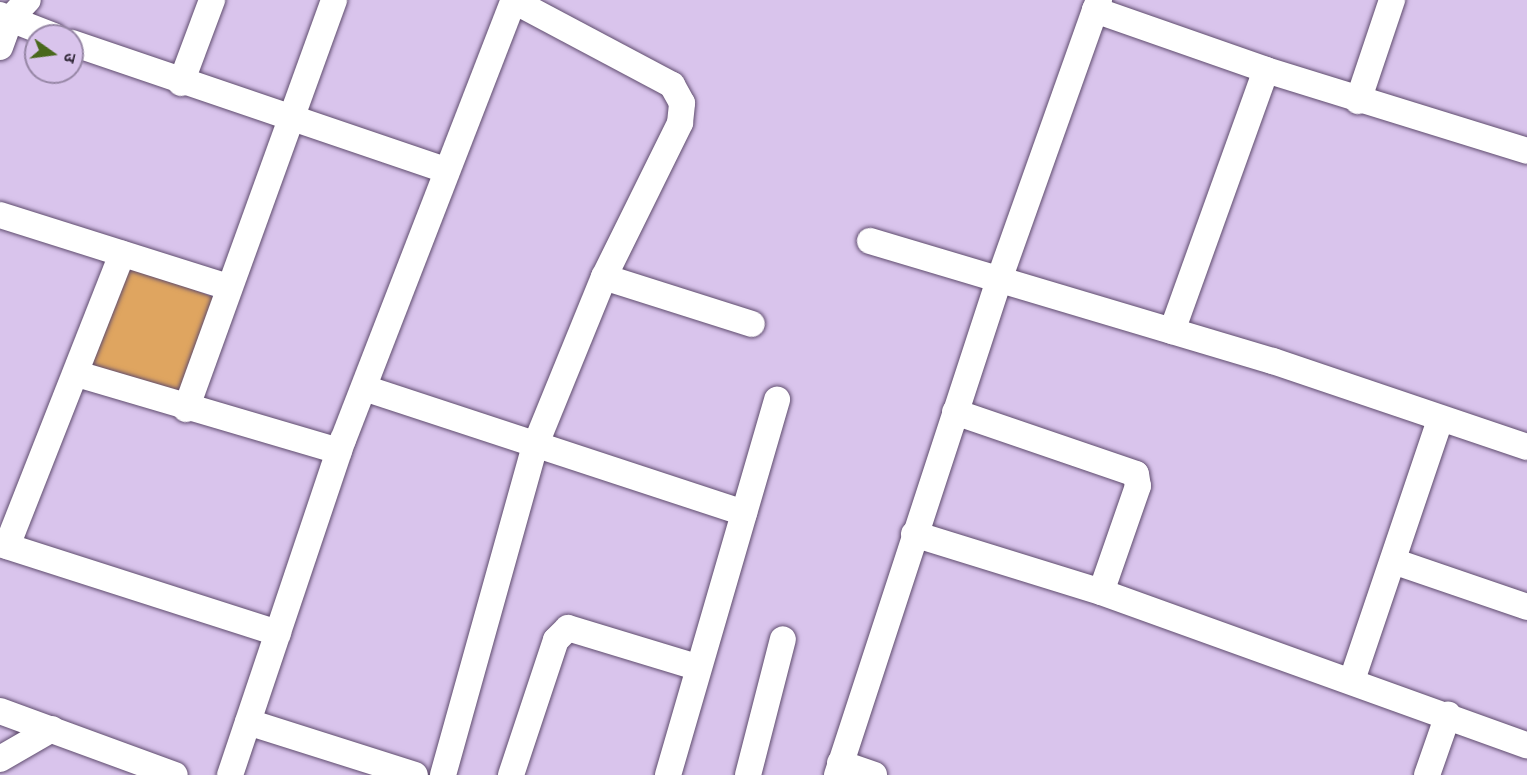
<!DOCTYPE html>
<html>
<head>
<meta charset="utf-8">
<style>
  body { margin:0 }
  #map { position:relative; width:1527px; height:775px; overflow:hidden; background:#d9c4ec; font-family:Cabin,"Noto Sans Devanagari",sans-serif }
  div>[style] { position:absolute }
  .green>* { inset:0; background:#dfa560; transform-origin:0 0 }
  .roads { filter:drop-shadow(0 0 2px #5f4c6e) drop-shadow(0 0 2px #5f4c6e) }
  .street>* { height:26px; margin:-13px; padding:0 13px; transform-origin:13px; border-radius:13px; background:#fff }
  span { translate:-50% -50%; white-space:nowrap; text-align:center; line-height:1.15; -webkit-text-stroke:6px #d9c4ec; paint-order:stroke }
  .north { position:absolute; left:24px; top:24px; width:60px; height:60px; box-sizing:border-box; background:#d9c4ec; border:2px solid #9787a6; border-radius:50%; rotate:104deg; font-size:16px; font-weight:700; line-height:24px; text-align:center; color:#352c3c }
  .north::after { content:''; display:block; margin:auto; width:21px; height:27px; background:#49681c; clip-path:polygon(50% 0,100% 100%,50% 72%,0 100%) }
</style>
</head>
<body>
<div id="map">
  <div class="green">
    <i style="left:127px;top:264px;width:99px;height:115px;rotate:21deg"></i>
  </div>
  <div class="roads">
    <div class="street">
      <i style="left:1099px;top:0;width:11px;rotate:112deg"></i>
      <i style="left:1095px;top:10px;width:181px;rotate:19.3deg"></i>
      <i style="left:1266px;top:70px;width:273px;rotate:17.2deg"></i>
      <i style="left:0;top:15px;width:58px;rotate:21.3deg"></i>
      <i style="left:72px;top:43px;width:396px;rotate:18.8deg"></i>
      <i style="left:0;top:47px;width:30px;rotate:-70deg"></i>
      <i style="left:10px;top:19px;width:26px;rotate:-47deg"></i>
      <i style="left:181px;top:83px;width:89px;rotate:-69.5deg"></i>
      <i style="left:1358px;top:101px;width:107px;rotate:-71.4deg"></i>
      <i style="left:0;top:215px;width:239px;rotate:17.5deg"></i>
      <i style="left:870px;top:241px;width:420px;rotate:16.6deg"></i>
      <i style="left:1273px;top:361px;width:268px;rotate:18.7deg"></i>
      <i style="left:604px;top:277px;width:155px;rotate:17.6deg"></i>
      <i style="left:1172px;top:331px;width:277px;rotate:-70.2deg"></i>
      <i style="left:77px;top:374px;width:273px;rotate:16.4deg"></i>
      <i style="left:364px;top:388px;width:400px;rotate:18.2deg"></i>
      <i style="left:186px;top:409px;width:435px;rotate:-70.1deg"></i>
      <i style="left:955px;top:412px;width:191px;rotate:18.9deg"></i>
      <i style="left:1136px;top:474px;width:12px;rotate:81deg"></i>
      <i style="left:1138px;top:486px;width:112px;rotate:109.2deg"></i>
      <i style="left:914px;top:534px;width:196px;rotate:17.2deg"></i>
      <i style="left:1101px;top:592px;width:453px;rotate:19.8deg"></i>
      <i style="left:0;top:544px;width:292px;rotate:17.8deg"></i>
      <i style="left:7px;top:546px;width:314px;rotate:-68.5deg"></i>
      <i style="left:1393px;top:561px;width:142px;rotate:18.9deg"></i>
      <i style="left:1352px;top:680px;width:274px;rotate:-71.3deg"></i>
      <i style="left:0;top:711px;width:186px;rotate:20.1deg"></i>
      <i style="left:248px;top:722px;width:175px;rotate:17.6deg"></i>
      <i style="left:0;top:759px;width:60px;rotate:-30deg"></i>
      <i style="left:840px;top:763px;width:36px;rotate:19deg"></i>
      <i style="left:230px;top:775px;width:354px;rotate:-71.4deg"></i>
      <i style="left:343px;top:440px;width:472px;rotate:-68.8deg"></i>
      <i style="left:443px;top:775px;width:342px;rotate:-74.4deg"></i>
      <i style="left:535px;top:446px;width:183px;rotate:-67.8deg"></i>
      <i style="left:604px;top:277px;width:172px;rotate:-63.7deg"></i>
      <i style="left:680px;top:123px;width:20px;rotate:-84deg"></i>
      <i style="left:682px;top:103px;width:21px;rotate:-119deg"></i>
      <i style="left:672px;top:85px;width:179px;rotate:-152deg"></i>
      <i style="left:511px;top:775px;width:142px;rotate:-71.6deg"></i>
      <i style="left:556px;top:640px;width:17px;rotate:-45deg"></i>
      <i style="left:568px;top:628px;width:134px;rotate:16.9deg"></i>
      <i style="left:668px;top:775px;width:391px;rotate:-73.8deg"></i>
      <i style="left:748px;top:775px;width:140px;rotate:-75.6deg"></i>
      <i style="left:837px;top:775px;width:524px;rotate:-71.88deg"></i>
      <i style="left:1000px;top:277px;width:283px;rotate:-70.4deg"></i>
      <i style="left:1427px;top:775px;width:64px;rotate:-70.7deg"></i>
    </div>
  </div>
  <div class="north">उ</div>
</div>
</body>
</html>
